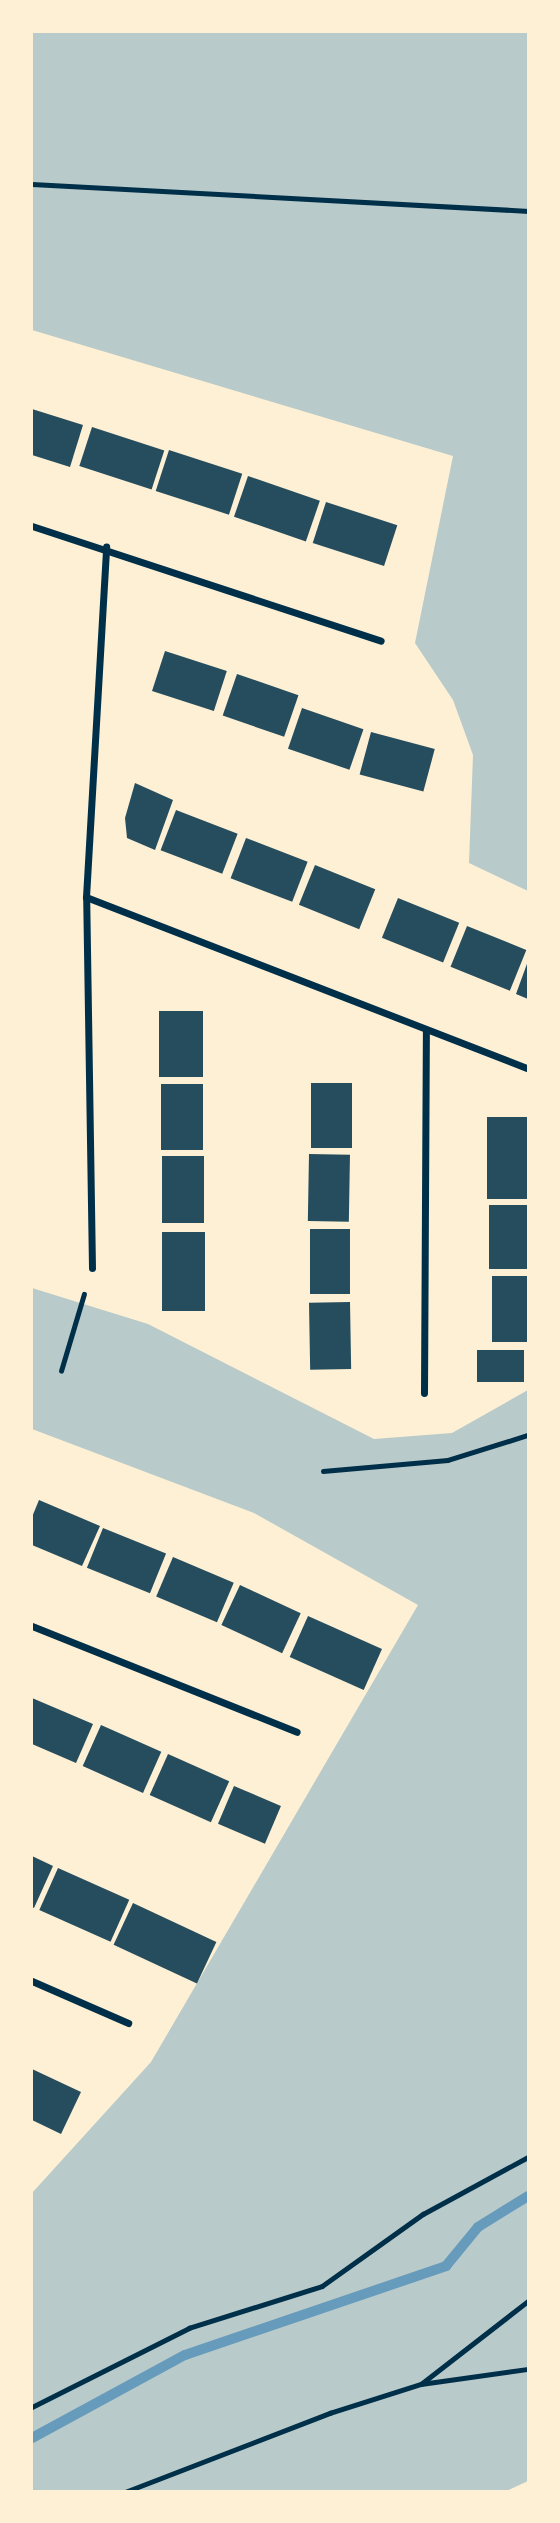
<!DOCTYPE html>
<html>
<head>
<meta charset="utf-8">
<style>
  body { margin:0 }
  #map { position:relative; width:560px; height:2523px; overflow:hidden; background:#fdf0d5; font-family:Spectral,serif }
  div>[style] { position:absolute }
  .green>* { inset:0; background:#b9caca }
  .stream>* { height:10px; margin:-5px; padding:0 5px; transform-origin:5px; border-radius:5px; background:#669bbc }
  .building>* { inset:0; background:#264d5e; transform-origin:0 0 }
  .path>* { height:4.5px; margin:-2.25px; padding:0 2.25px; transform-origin:2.25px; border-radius:2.25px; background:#003049 }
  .minor>* { height:7px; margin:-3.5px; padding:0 3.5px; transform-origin:3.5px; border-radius:3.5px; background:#003049 }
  span { translate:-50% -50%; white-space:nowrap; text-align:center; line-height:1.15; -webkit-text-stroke:7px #fdf0d5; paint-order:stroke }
  .frame { position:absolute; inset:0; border:33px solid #fdf0d5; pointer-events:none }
</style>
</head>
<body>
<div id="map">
  <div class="green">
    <i style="clip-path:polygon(32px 32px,528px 32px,528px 891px,469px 863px,473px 755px,453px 700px,415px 643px,453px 456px,32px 330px)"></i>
    <i style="clip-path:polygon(32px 1288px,148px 1324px,374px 1439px,452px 1433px,528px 1390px,528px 2481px,504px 2492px,32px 2491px,32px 2193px,151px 2062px,418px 1605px,254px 1513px,32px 1429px)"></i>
  </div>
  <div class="stream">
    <i style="left:32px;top:2438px;width:174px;rotate:-28.5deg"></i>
    <i style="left:185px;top:2355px;width:276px;rotate:-18.8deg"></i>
    <i style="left:446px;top:2266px;width:50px;rotate:-50.6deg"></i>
    <i style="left:478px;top:2227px;width:59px;rotate:-31.8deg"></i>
  </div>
  <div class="building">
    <i style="clip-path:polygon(32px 409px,83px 425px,70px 467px,32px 455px)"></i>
    <i style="left:92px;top:427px;width:76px;height:41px;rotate:18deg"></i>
    <i style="left:169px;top:450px;width:77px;height:43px;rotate:18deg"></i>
    <i style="left:248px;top:476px;width:76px;height:43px;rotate:19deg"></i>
    <i style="left:326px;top:502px;width:75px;height:43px;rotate:18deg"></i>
    <i style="left:165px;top:651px;width:65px;height:42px;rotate:18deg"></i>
    <i style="left:237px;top:674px;width:65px;height:44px;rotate:19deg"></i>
    <i style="left:302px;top:708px;width:65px;height:43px;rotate:19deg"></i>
    <i style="left:371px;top:732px;width:66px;height:44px;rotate:15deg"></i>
    <i style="clip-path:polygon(135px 783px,173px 800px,155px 850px,127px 838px,125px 818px)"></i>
    <i style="left:176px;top:810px;width:66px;height:43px;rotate:21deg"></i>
    <i style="left:246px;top:838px;width:66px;height:43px;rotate:21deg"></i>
    <i style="left:315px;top:865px;width:65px;height:43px;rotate:22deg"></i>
    <i style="left:398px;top:898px;width:66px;height:43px;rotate:22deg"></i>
    <i style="left:467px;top:926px;width:64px;height:44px;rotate:22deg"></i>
    <i style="clip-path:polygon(528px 961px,528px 999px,516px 994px)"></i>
    <i style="left:159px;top:1011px;width:44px;height:66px"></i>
    <i style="left:311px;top:1083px;width:41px;height:65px"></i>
    <i style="left:161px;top:1084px;width:42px;height:66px"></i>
    <i style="left:528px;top:1117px;width:82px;height:41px;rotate:90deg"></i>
    <i style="left:309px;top:1154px;width:41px;height:67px;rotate:1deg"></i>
    <i style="left:162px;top:1156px;width:42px;height:67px"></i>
    <i style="left:489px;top:1205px;width:39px;height:64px"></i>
    <i style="left:310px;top:1229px;width:40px;height:65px"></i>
    <i style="left:162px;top:1232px;width:43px;height:79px"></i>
    <i style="left:492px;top:1276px;width:36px;height:66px"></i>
    <i style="left:350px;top:1302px;width:67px;height:41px;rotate:89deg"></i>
    <i style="left:477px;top:1350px;width:47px;height:32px"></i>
    <i style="clip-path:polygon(39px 1500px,100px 1526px,82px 1566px,32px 1545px,32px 1517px)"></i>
    <i style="left:103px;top:1528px;width:68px;height:43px;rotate:22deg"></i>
    <i style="left:173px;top:1557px;width:66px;height:43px;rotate:23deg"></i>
    <i style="left:240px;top:1585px;width:67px;height:44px;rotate:25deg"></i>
    <i style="left:308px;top:1616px;width:81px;height:45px;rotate:24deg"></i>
    <i style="clip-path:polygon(32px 1698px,93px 1724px,76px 1763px,32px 1744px)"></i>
    <i style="left:101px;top:1725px;width:66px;height:45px;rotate:24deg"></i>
    <i style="left:168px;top:1754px;width:67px;height:45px;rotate:24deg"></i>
    <i style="left:234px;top:1786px;width:51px;height:41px;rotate:23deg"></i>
    <i style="clip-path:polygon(32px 1856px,53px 1866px,34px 1908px,32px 1907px)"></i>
    <i style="left:58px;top:1868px;width:78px;height:46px;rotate:24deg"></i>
    <i style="left:133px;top:1903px;width:92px;height:46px;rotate:25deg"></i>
    <i style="clip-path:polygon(32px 2069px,81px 2092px,61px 2134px,32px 2120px)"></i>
  </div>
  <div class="path">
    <i style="left:32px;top:184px;width:497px;rotate:3.1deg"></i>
    <i style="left:61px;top:1371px;width:80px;rotate:-73.4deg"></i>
    <i style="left:323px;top:1471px;width:125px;rotate:-5deg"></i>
    <i style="left:448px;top:1460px;width:84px;rotate:-17.4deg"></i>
    <i style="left:421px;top:2384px;width:135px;rotate:-37.8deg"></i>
    <i style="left:32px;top:2407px;width:176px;rotate:-26.7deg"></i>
    <i style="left:189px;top:2328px;width:139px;rotate:-17.5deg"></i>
    <i style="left:322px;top:2286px;width:124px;rotate:-35.5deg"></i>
    <i style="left:423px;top:2214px;width:119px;rotate:-28.5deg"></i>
    <i style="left:125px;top:2492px;width:220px;rotate:-21.1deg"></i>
    <i style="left:330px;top:2413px;width:96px;rotate:-17.7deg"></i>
    <i style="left:421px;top:2384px;width:108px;rotate:-8deg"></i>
  </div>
  <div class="minor">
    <i style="left:32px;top:526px;width:367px;rotate:18.2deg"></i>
    <i style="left:86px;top:897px;width:474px;rotate:21.2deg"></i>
    <i style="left:92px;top:1268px;width:371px;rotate:-90.9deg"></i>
    <i style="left:86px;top:897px;width:351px;rotate:-86.7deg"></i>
    <i style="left:424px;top:1393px;width:363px;rotate:-89.7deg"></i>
    <i style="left:32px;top:1626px;width:285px;rotate:21.8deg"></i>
    <i style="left:32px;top:1981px;width:105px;rotate:23.6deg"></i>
  </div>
  <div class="frame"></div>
</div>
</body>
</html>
